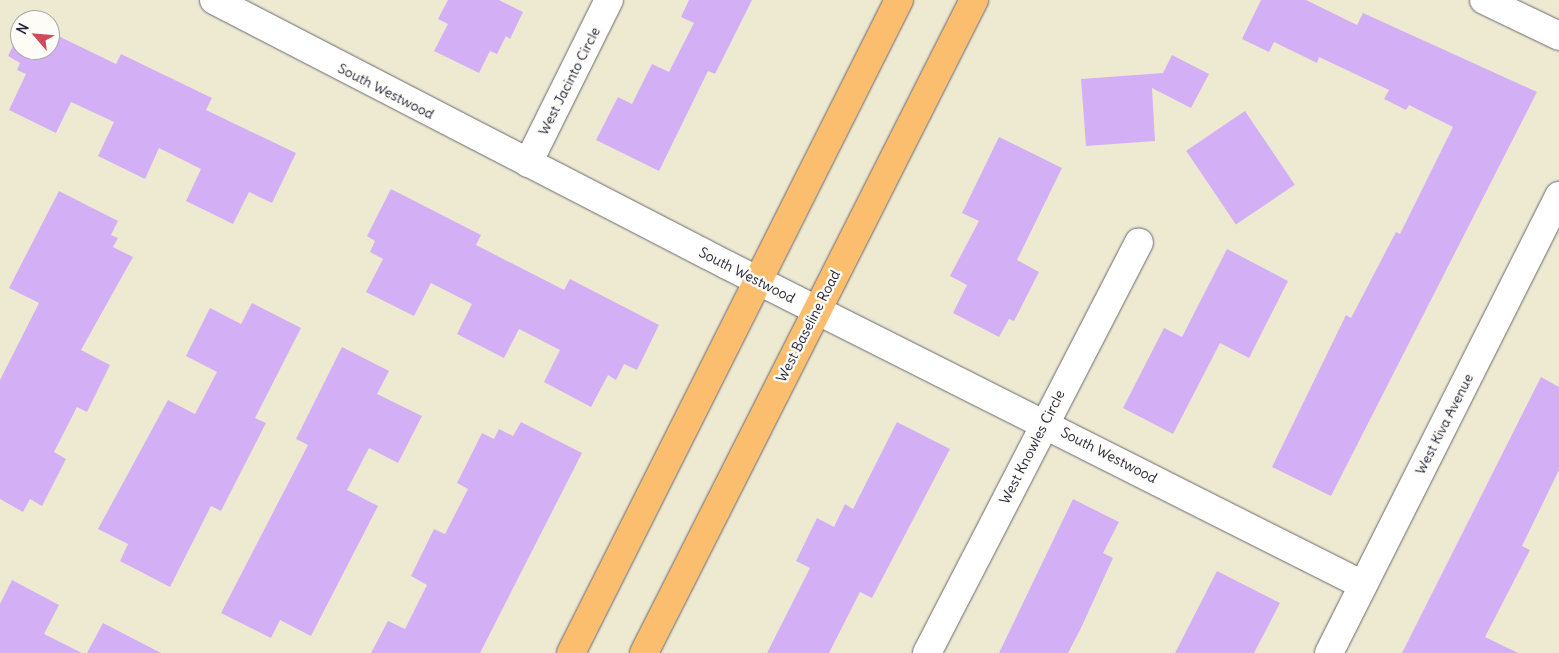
<!DOCTYPE html>
<html>
<head>
<meta charset="utf-8">
<style>
  body { margin:0 }
  #map { position:relative; width:1559px; height:653px; overflow:hidden; background:#eeead2; font-family:Delius,sans-serif }
  div>[style] { position:absolute }
  .building>* { inset:0; background:#d3b0f6; transform-origin:0 0 }
  .roads { filter:drop-shadow(0 0 1px #696870) drop-shadow(0 0 1px #696870) }
  .minor>* { height:28px; margin:-14px; padding:0 14px; transform-origin:14px; border-radius:14px; background:#fff }
  .major>* { height:28px; margin:-14px; padding:0 14px; transform-origin:14px; border-radius:14px; background:#fbbe6e }
  span { translate:-50% -50%; white-space:nowrap; text-align:center; line-height:1.15; -webkit-text-stroke:5px #fdfcf7; paint-order:stroke }
  .street-label { font-size:14px; color:#22223b }
  .north { position:absolute; left:10px; top:10px; width:50px; height:50px; box-sizing:border-box; background:#fdfcf7; border:1px solid #a5a5ac; border-radius:50%; rotate:297deg; font-size:14px; font-weight:700; line-height:20px; text-align:center; color:#22223b }
  .north::after { content:''; display:block; margin:auto; width:18px; height:22px; background:#d1495b; clip-path:polygon(50% 0,100% 100%,50% 72%,0 100%) }
</style>
</head>
<body>
<div id="map">
  <div class="building">
    <i style="clip-path:polygon(448px 0,499px 0,523px 12px,510px 39px,506px 36px,497px 54px,490px 51px,479px 73px,434px 51px,448px 24px,438px 19px)"></i>
    <i style="clip-path:polygon(689px 0,752px 0,715px 74px,708px 71px,659px 171px,596px 140px,618px 97px,632px 104px,652px 64px,669px 72px,694px 23px,681px 17px)"></i>
    <i style="clip-path:polygon(1261px 0,1306px 0,1357px 25px,1363px 13px,1537px 92px,1331px 496px,1272px 467px,1346px 315px,1351px 318px,1396px 232px,1400px 234px,1453px 127px,1409px 105px,1406px 110px,1384px 99px,1389px 90px,1319px 57px,1317px 63px,1274px 42px,1269px 52px,1242px 39px)"></i>
    <i style="clip-path:polygon(20px 32px,20px 50px,50px 50px,50px 32px,116px 64px,121px 54px,212px 98px,206px 110px,296px 153px,272px 203px,249px 192px,233px 224px,186px 201px,201px 169px,159px 148px,145px 179px,98px 156px,114px 122px,71px 102px,56px 133px,9px 110px,26px 74px,17px 70px,20px 63px,8px 56px)"></i>
    <i style="clip-path:polygon(1172px 55px,1209px 74px,1191px 108px,1152px 88px,1155px 141px,1086px 146px,1081px 79px,1163px 73px)"></i>
    <i style="left:1245px;top:111px;width:89px;height:71px;rotate:56deg"></i>
    <i style="clip-path:polygon(999px 137px,1062px 168px,1017px 260px,1039px 272px,1014px 321px,1009px 319px,999px 337px,953px 313px,967px 285px,950px 276px,979px 221px,962px 213px)"></i>
    <i style="clip-path:polygon(391px 189px,481px 235px,476px 245px,564px 290px,570px 279px,659px 325px,637px 370px,624px 364px,616px 380px,608px 375px,591px 407px,544px 382px,560px 350px,519px 329px,504px 358px,457px 334px,472px 304px,431px 283px,414px 316px,366px 292px,383px 259px,370px 252px,375px 241px,367px 236px)"></i>
    <i style="clip-path:polygon(59px 191px,118px 221px,111px 235px,118px 238px,113px 247px,133px 257px,81px 350px,110px 365px,87px 412px,77px 407px,54px 452px,66px 459px,42px 506px,30px 499px,23px 512px,0 499px,0 380px,39px 303px,9px 288px)"></i>
    <i style="clip-path:polygon(1227px 249px,1288px 281px,1249px 358px,1220px 343px,1173px 434px,1123px 408px,1164px 328px,1182px 337px)"></i>
    <i style="clip-path:polygon(252px 303px,301px 328px,255px 418px,266px 423px,221px 511px,211px 506px,170px 587px,120px 561px,128px 544px,98px 529px,168px 400px,195px 414px,217px 372px,186px 356px,210px 308px,241px 324px)"></i>
    <i style="clip-path:polygon(342px 347px,389px 371px,377px 394px,422px 416px,398px 463px,369px 448px,347px 490px,378px 506px,311px 636px,280px 620px,271px 638px,221px 613px,308px 445px,296px 439px)"></i>
    <i style="clip-path:polygon(1541px 377px,1559px 387px,1559px 470px,1522px 546px,1530px 550px,1485px 637px,1518px 653px,1402px 653px)"></i>
    <i style="clip-path:polygon(521px 422px,582px 453px,480px 653px,371px 653px,388px 621px,405px 629px,427px 585px,411px 576px,434px 529px,445px 534px,468px 489px,457px 483px,482px 433px,494px 439px,499px 429px,513px 436px)"></i>
    <i style="clip-path:polygon(897px 422px,950px 449px,872px 598px,860px 592px,829px 653px,767px 653px,810px 568px,796px 561px,817px 518px,834px 527px,845px 504px,853px 509px)"></i>
    <i style="clip-path:polygon(1073px 499px,1119px 522px,1103px 553px,1113px 558px,1081px 628px,1068px 653px,999px 653px)"></i>
    <i style="clip-path:polygon(1217px 571px,1280px 603px,1254px 653px,1175px 653px)"></i>
    <i style="clip-path:polygon(12px 580px,59px 605px,44px 634px,82px 653px,0 653px,0 604px)"></i>
    <i style="clip-path:polygon(103px 623px,161px 653px,87px 653px)"></i>
  </div>
  <div class="roads">
    <div class="minor">
      <i style="left:214px;top:0;width:577px;rotate:27.32deg"></i>
      <i style="left:727px;top:265px;width:712px;rotate:26.71deg"></i>
      <i style="left:1484px;top:0;width:83px;rotate:25.6deg"></i>
      <i style="left:528px;top:163px;width:182px;rotate:-63.6deg"></i>
      <i style="left:927px;top:653px;width:462px;rotate:-62.7deg"></i>
      <i style="left:1329px;top:653px;width:512px;rotate:-63.28deg"></i>
    </div>
    <div class="major">
      <i style="left:571px;top:653px;width:731px;rotate:-63.33deg"></i>
      <i style="left:644px;top:653px;width:732px;rotate:-63.19deg"></i>
    </div>
  </div>
  <div class="street-label">
    <span style="left:569px;top:81px;rotate:-63deg">West Jacinto Circle</span>
    <span style="left:386px;top:91px;rotate:27deg">South Westwood</span>
    <span style="left:747px;top:275px;rotate:27deg">South Westwood</span>
    <span style="left:808px;top:326px;rotate:-63deg">West Baseline Road</span>
    <span style="left:1444px;top:424px;rotate:-63deg">West Kiva Avenue</span>
    <span style="left:1032px;top:447px;rotate:-63deg">West Knowles Circle</span>
    <span style="left:1109px;top:455px;rotate:27deg">South Westwood</span>
  </div>
  <div class="north">N</div>
</div>
</body>
</html>
